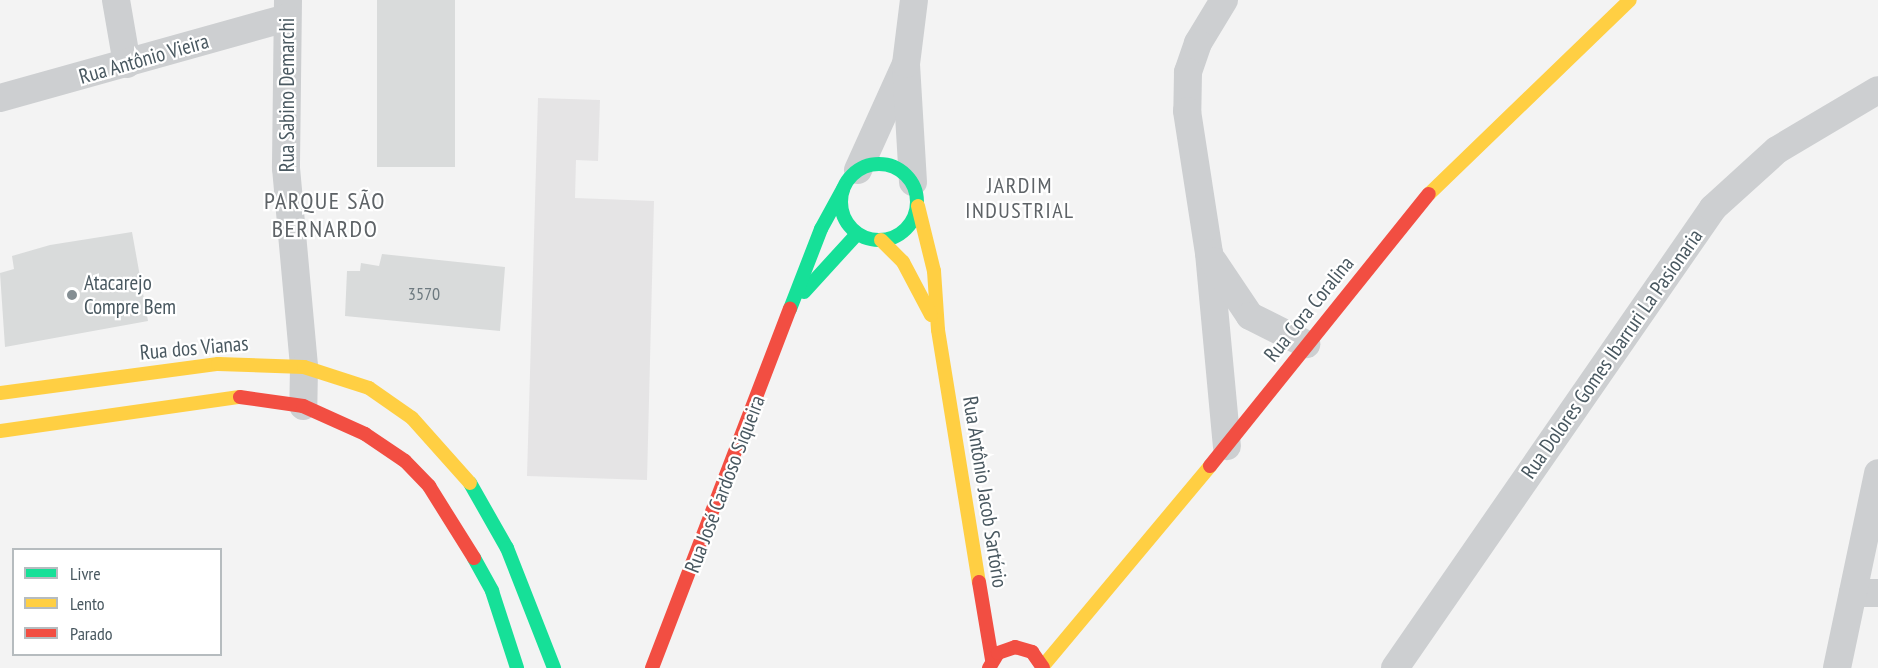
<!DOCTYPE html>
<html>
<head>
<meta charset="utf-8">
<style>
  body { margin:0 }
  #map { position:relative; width:1878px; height:668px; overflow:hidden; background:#f3f3f3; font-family:"PT Sans Narrow",sans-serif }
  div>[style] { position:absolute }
  .education>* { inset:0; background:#e5e4e5 }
  .building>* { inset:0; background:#d9dbdb; transform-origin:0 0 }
  .street>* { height:28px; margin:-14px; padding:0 14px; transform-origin:14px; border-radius:14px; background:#cdcfd1 }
  .fast>* { height:14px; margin:-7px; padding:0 7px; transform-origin:7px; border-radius:7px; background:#16e098 }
  .fast>.ring { margin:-7px; padding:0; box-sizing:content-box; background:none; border:14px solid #16e098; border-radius:50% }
  .slow>* { height:14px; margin:-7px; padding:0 7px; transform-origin:7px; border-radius:7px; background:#ffcf43 }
  .jam>* { height:14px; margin:-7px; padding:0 7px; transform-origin:7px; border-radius:7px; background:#f24e42 }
  .dots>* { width:16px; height:16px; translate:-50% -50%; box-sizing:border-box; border:3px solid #fff; border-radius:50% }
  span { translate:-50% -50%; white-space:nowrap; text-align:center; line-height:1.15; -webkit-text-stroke:4.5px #fff; paint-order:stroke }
  .number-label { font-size:18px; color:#6e7a80 }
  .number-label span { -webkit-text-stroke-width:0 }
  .street-label { font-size:21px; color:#495860 }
  .poi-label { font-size:21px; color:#495860 }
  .left { translate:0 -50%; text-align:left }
  .neighbourhood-label { font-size:22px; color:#5e6367; letter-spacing:1.5px }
  .quarter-label { font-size:24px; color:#5e6367; letter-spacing:1.5px }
  .legend { position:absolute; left:12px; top:548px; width:210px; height:108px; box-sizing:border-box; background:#fff; border:2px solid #b6bcbf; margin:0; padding:8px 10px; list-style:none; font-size:18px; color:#495860 }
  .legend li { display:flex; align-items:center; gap:12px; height:30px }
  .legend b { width:30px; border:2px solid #b6bcbf }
</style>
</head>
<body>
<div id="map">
  <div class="education">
    <i style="clip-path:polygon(538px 98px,600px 100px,598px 161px,576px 160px,575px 198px,654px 201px,647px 480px,527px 476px)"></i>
  </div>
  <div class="building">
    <i style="left:377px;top:0;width:78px;height:167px"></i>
    <i style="clip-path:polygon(132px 232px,148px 321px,5px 347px,0 273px,14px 269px,12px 256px,50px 245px)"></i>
    <i style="clip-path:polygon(382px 254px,505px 267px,500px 331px,345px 316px,347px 271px,360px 271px,361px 263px,379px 266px)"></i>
  </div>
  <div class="street">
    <i style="left:116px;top:0;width:65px;rotate:80.2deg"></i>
    <i style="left:288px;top:0;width:168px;rotate:90.7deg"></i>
    <i style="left:286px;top:168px;width:200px;rotate:84.8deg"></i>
    <i style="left:304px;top:367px;width:39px;rotate:91deg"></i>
    <i style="left:1224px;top:0;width:50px;rotate:121.2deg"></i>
    <i style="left:1198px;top:43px;width:31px;rotate:109deg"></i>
    <i style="left:1188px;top:72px;width:39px;rotate:91deg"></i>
    <i style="left:1187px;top:111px;width:144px;rotate:81.2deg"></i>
    <i style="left:1209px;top:253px;width:194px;rotate:84.7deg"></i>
    <i style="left:0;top:98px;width:298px;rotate:-15.6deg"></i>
    <i style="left:858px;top:170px;width:112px;rotate:-65.7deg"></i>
    <i style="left:913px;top:182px;width:118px;rotate:-93.4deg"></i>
    <i style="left:906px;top:64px;width:64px;rotate:-82.9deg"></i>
    <i style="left:1213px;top:261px;width:66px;rotate:56.1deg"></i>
    <i style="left:1250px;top:316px;width:63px;rotate:26.6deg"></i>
    <i style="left:1853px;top:593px;width:25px"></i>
    <i style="left:1395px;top:668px;width:559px;rotate:-55.34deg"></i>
    <i style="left:1713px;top:208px;width:86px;rotate:-42.2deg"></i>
    <i style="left:1777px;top:150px;width:117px;rotate:-30.7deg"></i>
    <i style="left:1837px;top:668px;width:199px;rotate:-78.1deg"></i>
  </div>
  <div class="fast">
    <i class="ring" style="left:841px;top:164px;width:62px;height:62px"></i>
    <i style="left:804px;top:292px;width:79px;rotate:-47.6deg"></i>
    <i style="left:790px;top:309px;width:86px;rotate:-68.8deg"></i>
    <i style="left:821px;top:229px;width:46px;rotate:-61.2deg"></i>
    <i style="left:470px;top:483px;width:75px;rotate:60.4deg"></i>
    <i style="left:507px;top:548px;width:129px;rotate:68.6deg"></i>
    <i style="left:474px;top:558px;width:38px;rotate:61deg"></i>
    <i style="left:492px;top:591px;width:81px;rotate:72deg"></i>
  </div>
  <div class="slow">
    <i style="left:1429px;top:194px;width:279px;rotate:-44deg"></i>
    <i style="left:918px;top:206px;width:67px;rotate:76.2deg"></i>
    <i style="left:934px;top:271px;width:59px;rotate:86.1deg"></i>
    <i style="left:938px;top:330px;width:255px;rotate:80.8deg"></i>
    <i style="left:881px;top:240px;width:31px;rotate:45deg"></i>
    <i style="left:903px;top:262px;width:60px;rotate:62.2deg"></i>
    <i style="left:0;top:393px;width:220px;rotate:-7.6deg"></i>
    <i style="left:218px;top:364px;width:86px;rotate:2deg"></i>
    <i style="left:304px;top:367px;width:68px;rotate:17.9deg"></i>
    <i style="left:369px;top:388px;width:52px;rotate:34.9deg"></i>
    <i style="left:412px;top:418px;width:87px;rotate:48.3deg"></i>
    <i style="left:0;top:431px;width:242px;rotate:-8.1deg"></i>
    <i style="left:1043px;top:666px;width:261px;rotate:-50.1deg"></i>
  </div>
  <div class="jam">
    <i style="left:240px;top:397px;width:64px;rotate:8.1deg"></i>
    <i style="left:303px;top:406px;width:68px;rotate:24.3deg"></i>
    <i style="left:365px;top:434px;width:48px;rotate:34deg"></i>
    <i style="left:405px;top:461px;width:35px;rotate:46deg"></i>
    <i style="left:429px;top:486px;width:85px;rotate:58deg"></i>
    <i style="left:1210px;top:466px;width:349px;rotate:-51.2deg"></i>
    <i style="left:979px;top:582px;width:79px;rotate:80.5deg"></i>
    <i style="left:652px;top:668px;width:385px;rotate:-69deg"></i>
    <i style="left:989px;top:668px;width:17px;rotate:-59deg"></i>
    <i style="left:998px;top:653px;width:18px;rotate:-19deg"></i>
    <i style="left:1015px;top:647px;width:18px;rotate:16deg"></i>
    <i style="left:1032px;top:652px;width:19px;rotate:55deg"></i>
  </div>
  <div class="dots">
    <i style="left:72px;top:295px;background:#848e93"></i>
  </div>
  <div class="number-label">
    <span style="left:424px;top:294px">3570</span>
  </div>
  <div class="street-label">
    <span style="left:144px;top:59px;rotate:-16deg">Rua Antônio Vieira</span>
    <span style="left:287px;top:95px;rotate:-90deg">Rua Sabino Demarchi</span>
    <span style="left:1309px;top:309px;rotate:-51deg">Rua Cora Coralina</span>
    <span style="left:194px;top:348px;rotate:-5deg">Rua dos Vianas</span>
    <span style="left:1612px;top:354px;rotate:-55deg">Rua Dolores Gomes Ibarruri La Pasionaria</span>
    <span style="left:725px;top:484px;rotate:-69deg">Rua José Cardoso Siqueira</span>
    <span style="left:985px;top:492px;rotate:81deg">Rua Antônio Jacob Sartório</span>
  </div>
  <div class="poi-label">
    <span class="left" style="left:84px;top:295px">Atacarejo<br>Compre Bem</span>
  </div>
  <div class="neighbourhood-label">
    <span style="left:1020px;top:198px">JARDIM<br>INDUSTRIAL</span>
  </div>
  <div class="quarter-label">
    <span style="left:325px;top:215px">PARQUE SÃO<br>BERNARDO</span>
  </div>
  <ul class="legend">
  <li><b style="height:8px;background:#16e098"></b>Livre</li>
  <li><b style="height:8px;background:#ffcf43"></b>Lento</li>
  <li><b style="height:8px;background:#f24e42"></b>Parado</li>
  </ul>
</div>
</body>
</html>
